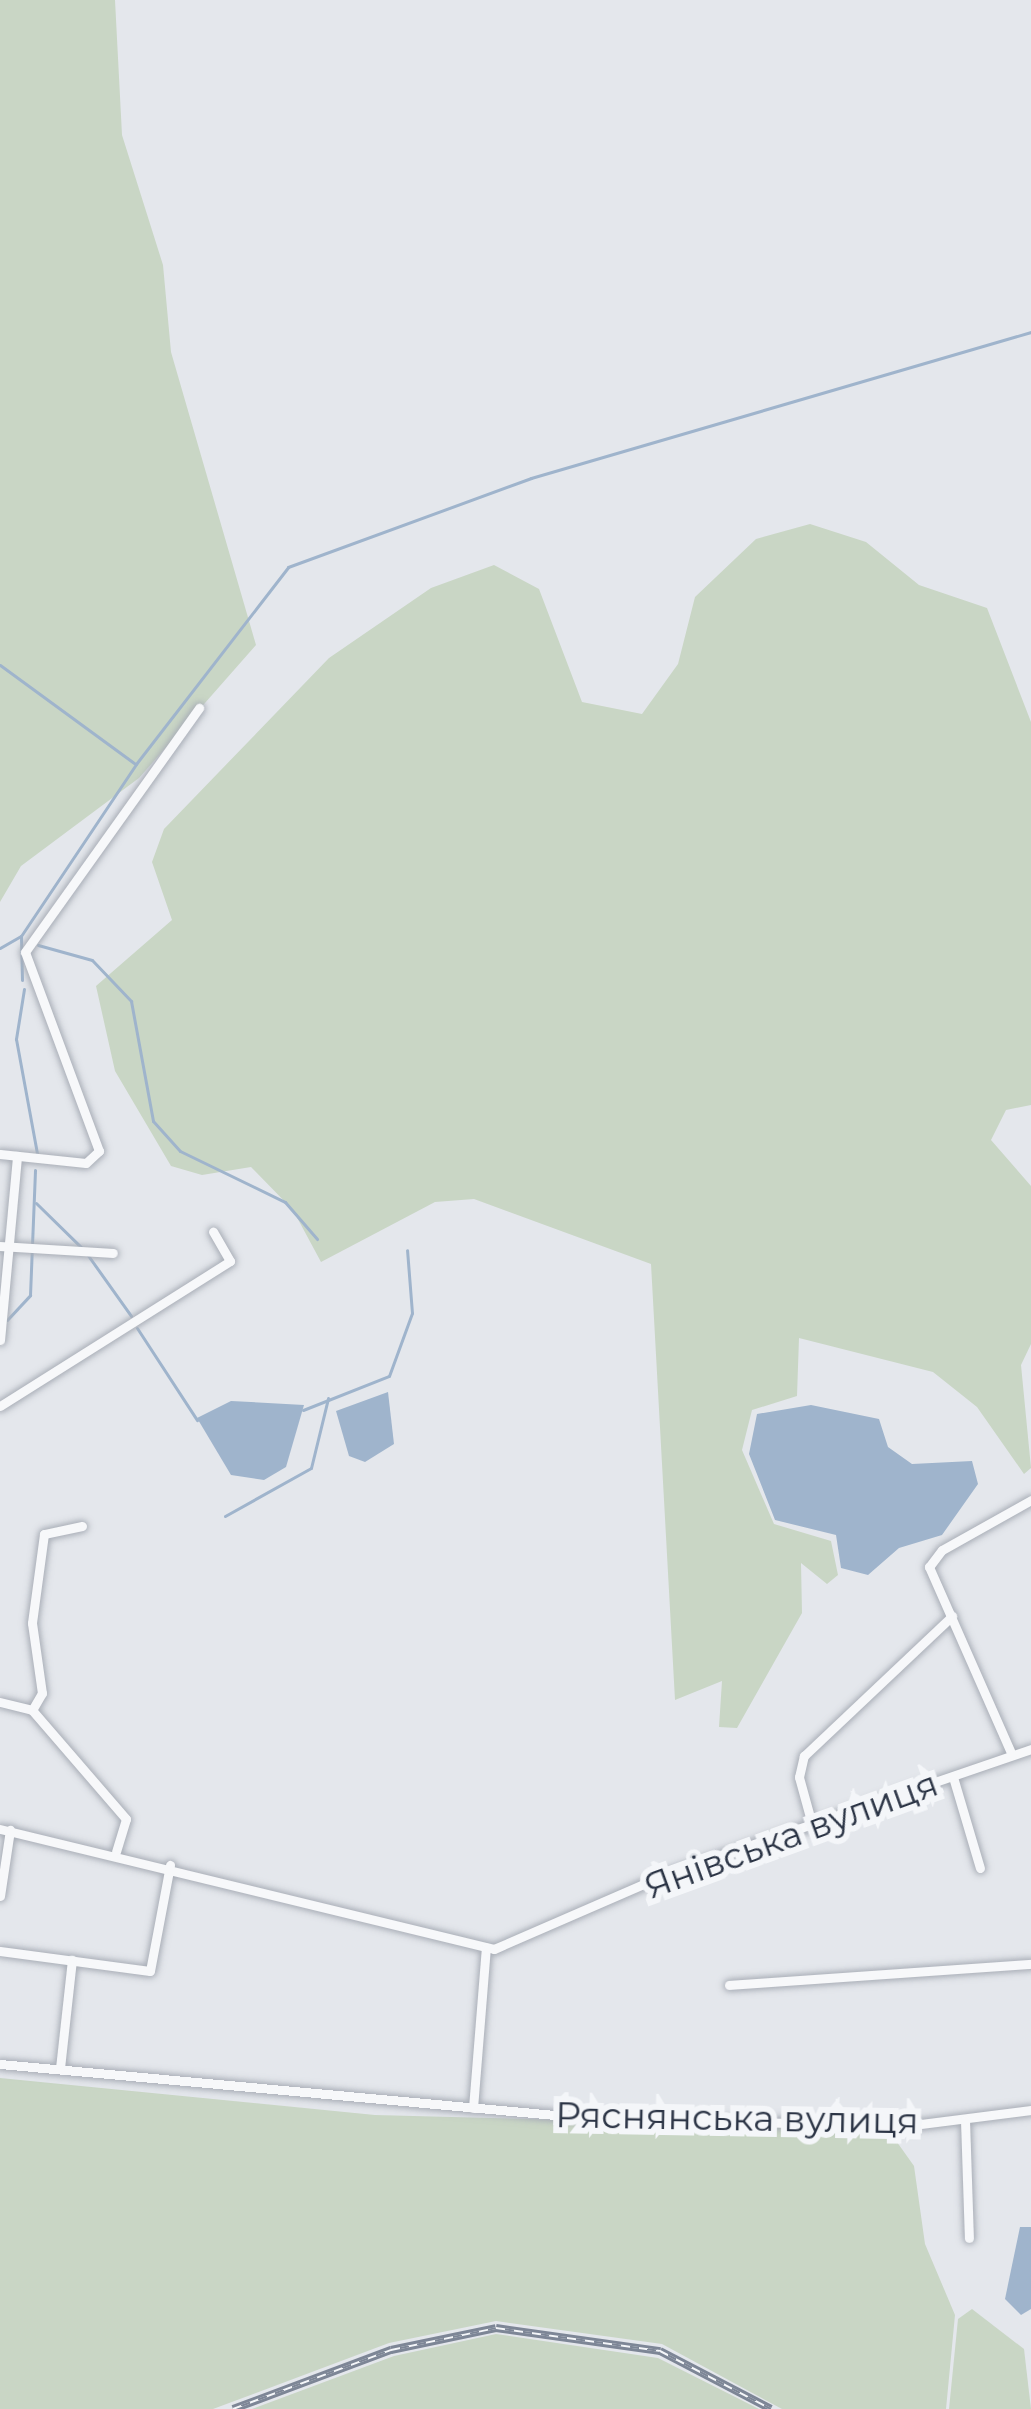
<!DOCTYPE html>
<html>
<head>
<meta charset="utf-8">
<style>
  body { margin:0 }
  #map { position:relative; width:1031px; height:2409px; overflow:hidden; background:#e4e7ec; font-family:Montserrat,sans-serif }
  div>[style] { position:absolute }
  .green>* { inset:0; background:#c9d6c5 }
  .water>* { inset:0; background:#9fb4cc }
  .stream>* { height:3px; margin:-1.5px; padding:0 1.5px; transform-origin:1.5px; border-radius:1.5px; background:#9fb4cc }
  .roads { filter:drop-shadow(0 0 3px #a9aeb7) drop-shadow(0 0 3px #a9aeb7) }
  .minor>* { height:9px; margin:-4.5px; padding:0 4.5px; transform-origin:4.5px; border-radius:4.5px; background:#f7f8fa }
  .rail>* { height:8px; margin-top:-4px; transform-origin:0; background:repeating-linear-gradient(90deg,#f4f6f9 0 9px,#7d8696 0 18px); box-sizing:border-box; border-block:3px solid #7d8696 }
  span { translate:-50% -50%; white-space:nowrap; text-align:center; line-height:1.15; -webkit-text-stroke:12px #f4f6f9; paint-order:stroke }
  .street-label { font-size:36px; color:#2b3445 }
</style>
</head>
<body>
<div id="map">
  <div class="green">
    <i style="clip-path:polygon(0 0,115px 0,122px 135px,163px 265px,171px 352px,256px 645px,139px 778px,21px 866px,0 902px)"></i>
    <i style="clip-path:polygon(810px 524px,866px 542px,919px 585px,987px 608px,1031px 722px,1031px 1105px,1006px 1110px,991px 1140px,1031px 1186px,1031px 1344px,1021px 1365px,1031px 1468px,1024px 1474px,977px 1407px,933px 1372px,799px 1338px,797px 1396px,752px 1410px,742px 1450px,774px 1524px,831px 1541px,838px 1575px,827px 1584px,801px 1563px,802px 1613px,737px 1728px,719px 1727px,722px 1681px,675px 1700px,651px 1264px,474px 1199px,435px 1202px,321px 1262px,293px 1210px,251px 1167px,202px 1175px,171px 1166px,115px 1071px,96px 986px,172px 920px,152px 862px,164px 829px,329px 658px,431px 588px,494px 565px,539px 589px,582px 702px,642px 714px,678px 664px,695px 597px,756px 539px)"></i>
    <i style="clip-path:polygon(0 2078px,375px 2115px,887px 2128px,914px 2166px,925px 2244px,955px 2315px,946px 2409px,782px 2409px,662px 2344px,496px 2321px,389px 2343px,213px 2409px,0 2409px)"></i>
    <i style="clip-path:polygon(972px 2309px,1024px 2349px,1031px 2409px,949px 2409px,958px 2319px)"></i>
    <i style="clip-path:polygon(496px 2334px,658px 2358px,759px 2409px,252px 2409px,394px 2356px)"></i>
  </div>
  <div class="water">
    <i style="clip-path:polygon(388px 1392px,394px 1444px,365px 1462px,349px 1456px,336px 1411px)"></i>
    <i style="clip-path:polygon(231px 1401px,304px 1405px,286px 1467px,264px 1480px,231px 1475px,197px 1418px)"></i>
    <i style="clip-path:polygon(811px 1405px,879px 1419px,888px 1447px,912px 1464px,972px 1461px,978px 1484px,942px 1535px,899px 1548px,868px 1575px,841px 1568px,836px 1535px,775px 1520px,749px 1454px,757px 1414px)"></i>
    <i style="clip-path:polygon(1020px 2227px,1031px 2227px,1031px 2309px,1021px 2315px,1005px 2299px)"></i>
  </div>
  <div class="stream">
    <i style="left:0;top:665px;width:166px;rotate:36.2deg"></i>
    <i style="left:21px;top:936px;width:44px;rotate:88.7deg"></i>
    <i style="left:38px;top:945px;width:56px;rotate:15.5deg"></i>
    <i style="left:92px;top:960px;width:57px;rotate:46.4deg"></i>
    <i style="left:131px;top:1001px;width:122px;rotate:79.6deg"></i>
    <i style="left:153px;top:1121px;width:40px;rotate:48deg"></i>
    <i style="left:180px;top:1151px;width:117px;rotate:25.9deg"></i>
    <i style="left:285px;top:1202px;width:49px;rotate:49.1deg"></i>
    <i style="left:0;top:948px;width:24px;rotate:-30deg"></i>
    <i style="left:21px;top:936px;width:207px;rotate:-56.2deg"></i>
    <i style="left:136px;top:764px;width:249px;rotate:-52.3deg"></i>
    <i style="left:288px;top:567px;width:259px;rotate:-20.1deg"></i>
    <i style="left:531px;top:478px;width:521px;rotate:-16.28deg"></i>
    <i style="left:24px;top:989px;width:51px;rotate:99.1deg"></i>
    <i style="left:16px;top:1039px;width:116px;rotate:79.6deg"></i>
    <i style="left:36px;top:1203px;width:63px;rotate:44.4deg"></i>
    <i style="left:87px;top:1254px;width:76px;rotate:54.6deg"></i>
    <i style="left:7px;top:1320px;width:34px;rotate:-47deg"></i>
    <i style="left:30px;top:1295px;width:125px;rotate:-87.7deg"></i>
    <i style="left:137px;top:1328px;width:110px;rotate:56.9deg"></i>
    <i style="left:303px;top:1410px;width:92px;rotate:-21.6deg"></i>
    <i style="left:389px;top:1376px;width:67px;rotate:-69.9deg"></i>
    <i style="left:412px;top:1313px;width:63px;rotate:-94.5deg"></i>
    <i style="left:225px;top:1516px;width:98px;rotate:-29.2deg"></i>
    <i style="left:311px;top:1468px;width:72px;rotate:-76.3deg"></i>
  </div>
  <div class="roads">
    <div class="minor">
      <i style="left:0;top:1154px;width:86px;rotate:6deg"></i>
      <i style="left:86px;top:1163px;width:18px;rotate:-43deg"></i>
      <i style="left:99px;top:1151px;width:212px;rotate:-110.4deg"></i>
      <i style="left:25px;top:952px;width:300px;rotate:-54.5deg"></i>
      <i style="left:0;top:1246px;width:113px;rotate:3.5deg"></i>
      <i style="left:0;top:1340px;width:185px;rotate:-84.7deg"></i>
      <i style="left:0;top:1406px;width:272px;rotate:-32.2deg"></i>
      <i style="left:230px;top:1261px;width:34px;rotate:-120deg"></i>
      <i style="left:82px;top:1526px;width:39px;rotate:168deg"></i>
      <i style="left:44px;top:1534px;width:90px;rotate:97.7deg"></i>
      <i style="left:32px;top:1623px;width:71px;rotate:81.9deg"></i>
      <i style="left:42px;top:1693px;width:20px;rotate:120deg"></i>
      <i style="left:32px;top:1710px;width:144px;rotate:49.2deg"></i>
      <i style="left:126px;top:1819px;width:34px;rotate:107deg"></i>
      <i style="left:0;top:1702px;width:33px;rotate:14deg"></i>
      <i style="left:1012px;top:1755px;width:206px;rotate:-113.8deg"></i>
      <i style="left:929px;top:1567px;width:21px;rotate:-53deg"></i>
      <i style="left:942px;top:1550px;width:102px;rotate:-29.3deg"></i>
      <i style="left:953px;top:1777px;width:95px;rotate:73.5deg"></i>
      <i style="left:813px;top:1828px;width:53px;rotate:-105.4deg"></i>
      <i style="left:799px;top:1777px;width:22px;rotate:-77deg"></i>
      <i style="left:804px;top:1756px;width:204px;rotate:-43.4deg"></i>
      <i style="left:0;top:1829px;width:508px;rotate:13.65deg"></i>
      <i style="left:494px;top:1949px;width:191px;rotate:-23.5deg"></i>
      <i style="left:669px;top:1873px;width:383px;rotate:-18.9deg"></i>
      <i style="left:0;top:1896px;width:67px;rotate:-81.4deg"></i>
      <i style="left:0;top:1951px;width:151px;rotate:7.6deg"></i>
      <i style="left:150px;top:1971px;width:108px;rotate:-79.3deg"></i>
      <i style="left:729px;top:1985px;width:303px;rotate:-4deg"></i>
      <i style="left:0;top:2064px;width:579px;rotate:5.25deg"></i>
      <i style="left:577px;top:2117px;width:328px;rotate:1.6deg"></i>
      <i style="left:905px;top:2126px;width:127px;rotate:-7.2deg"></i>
      <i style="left:60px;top:2068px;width:109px;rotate:-83.7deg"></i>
      <i style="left:473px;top:2108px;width:161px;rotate:-85.4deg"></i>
      <i style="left:965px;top:2120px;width:118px;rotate:88.1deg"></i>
    </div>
  </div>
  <div class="rail">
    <i style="left:233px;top:2409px;width:169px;rotate:-20.5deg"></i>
    <i style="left:391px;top:2350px;width:107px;rotate:-11.8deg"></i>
    <i style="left:496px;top:2328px;width:166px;rotate:8deg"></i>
    <i style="left:660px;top:2351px;width:125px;rotate:27.6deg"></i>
  </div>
  <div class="street-label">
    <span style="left:791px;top:1835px;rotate:-20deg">Янівська вулиця</span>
    <span style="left:737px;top:2118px;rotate:1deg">Ряснянська вулиця</span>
  </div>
</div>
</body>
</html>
